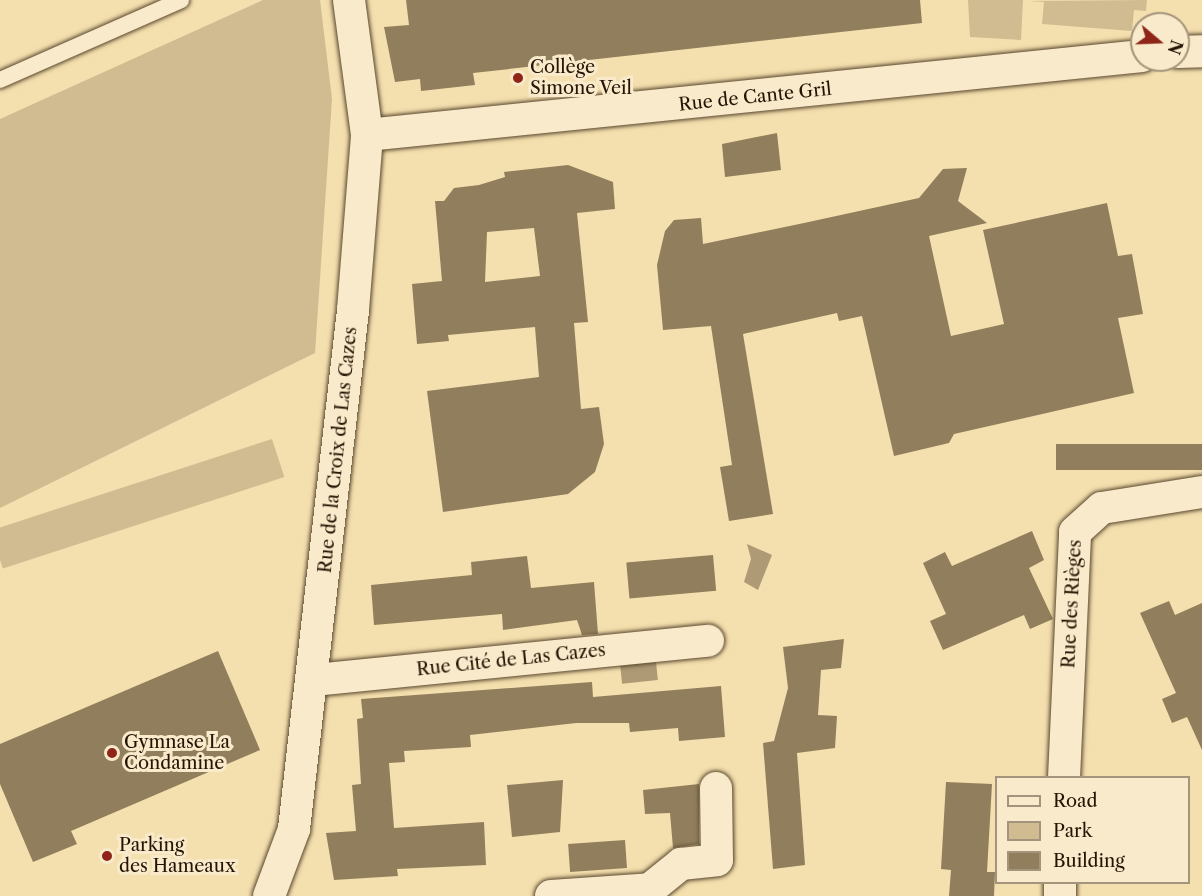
<!DOCTYPE html>
<html>
<head>
<meta charset="utf-8">
<style>
  body { margin:0 }
  #map { position:relative; width:1202px; height:896px; overflow:hidden; background:#f4dfae; font-family:"Libre Caslon Text",serif }
  div>[style] { position:absolute }
  .green>* { inset:0; background:#d1bc91; transform-origin:0 0 }
  .water>* { inset:0; background:#ae9a74; transform-origin:0 0 }
  .building>* { inset:0; background:#917e5c; transform-origin:0 0 }
  .roads { filter:drop-shadow(0 0 2px #59472e) drop-shadow(0 0 2px #59472e) }
  .service>* { height:16px; margin:-8px; padding:0 8px; transform-origin:8px; border-radius:8px; background:#f8eaca }
  .minor>* { height:32px; margin:-16px; padding:0 16px; transform-origin:16px; border-radius:16px; background:#f8eaca }
  .dots>* { width:16px; height:16px; translate:-50% -50%; box-sizing:border-box; border:3px solid #f8eaca; border-radius:50% }
  span { translate:-50% -50%; white-space:nowrap; text-align:center; line-height:1.15; -webkit-text-stroke:6px #f8eaca; paint-order:stroke }
  .poi-label { font-size:18px; color:#251404 }
  .left { translate:0 -50%; text-align:left }
  .street-label { font-size:18px; color:#251404 }
  .legend { position:absolute; left:995px; top:776px; width:195px; height:108px; box-sizing:border-box; background:#f8eaca; border:2px solid #a4947b; margin:0; padding:8px 10px; list-style:none; font-size:18px; color:#251404 }
  .legend li { display:flex; align-items:center; gap:12px; height:30px }
  .legend b { width:30px; border:2px solid #a4947b }
  .north { position:absolute; left:1130px; top:12px; width:60px; height:60px; box-sizing:border-box; background:#f8eaca; border:2px solid #a4947b; border-radius:50%; rotate:109deg; font-size:16px; font-weight:700; line-height:24px; text-align:center; color:#251404 }
  .north::after { content:''; display:block; margin:auto; width:21px; height:27px; background:#8f2418; clip-path:polygon(50% 0,100% 100%,50% 72%,0 100%) }
</style>
</head>
<body>
<div id="map">
  <div class="green">
    <i style="clip-path:polygon(263px 0,320px 0,332px 99px,315px 353px,0 508px,0 119px)"></i>
    <i style="clip-path:polygon(968px 0,1023px 0,1021px 40px,970px 37px)"></i>
    <i style="clip-path:polygon(1147px 0,1146px 11px,1134px 10px,1132px 31px,1042px 24px,1044px 2px,1029px 1px)"></i>
    <i style="left:272px;top:439px;width:40px;height:296px;rotate:72deg"></i>
  </div>
  <div class="water">
    <i style="clip-path:polygon(747px 544px,772px 555px,758px 590px,744px 582px,751px 559px)"></i>
    <i style="left:656px;top:662px;width:18px;height:36px;rotate:84deg"></i>
  </div>
  <div class="building">
    <i style="clip-path:polygon(406px 0,920px 0,922px 23px,473px 73px,475px 85px,421px 91px,420px 79px,395px 82px,384px 27px,409px 25px)"></i>
    <i style="clip-path:polygon(777px 133px,781px 170px,725px 177px,722px 144px)"></i>
    <i style="clip-path:polygon(evenodd,568px 165px,613px 182px,615px 209px,577px 213px,588px 322px,574px 323px,581px 409px,599px 407px,604px 444px,595px 472px,568px 494px,443px 512px,427px 391px,539px 377px,535px 327px,448px 335px,449px 341px,417px 344px,412px 284px,442px 281px,435px 201px,444px 201px,454px 188px,479px 185px,505px 177px,504px 172px,568px 165px,534px 228px,540px 276px,485px 282px,487px 232px,534px 228px)"></i>
    <i style="clip-path:polygon(967px 168px,958px 201px,987px 223px,929px 236px,951px 336px,1004px 324px,983px 230px,1107px 203px,1118px 256px,1132px 254px,1143px 314px,1118px 318px,1134px 393px,954px 434px,949px 443px,894px 456px,862px 316px,839px 321px,837px 313px,743px 334px,773px 514px,729px 521px,720px 467px,732px 465px,711px 326px,663px 330px,657px 265px,665px 231px,674px 220px,701px 218px,703px 244px,804px 223px,919px 198px,943px 169px)"></i>
    <i style="left:1202px;top:444px;width:26px;height:146px;rotate:90deg"></i>
    <i style="clip-path:polygon(1032px 531px,1044px 560px,1029px 568px,1053px 619px,1030px 629px,1024px 615px,943px 650px,930px 621px,946px 614px,923px 563px,945px 552px,952px 566px)"></i>
    <i style="left:713px;top:555px;width:36px;height:87px;rotate:85deg"></i>
    <i style="clip-path:polygon(527px 556px,531px 588px,594px 582px,598px 634px,582px 635px,577px 620px,503px 630px,502px 614px,374px 625px,371px 585px,472px 575px,471px 562px)"></i>
    <i style="clip-path:polygon(1169px 601px,1175px 615px,1202px 603px,1202px 750px,1187px 717px,1172px 723px,1162px 699px,1176px 693px,1140px 613px)"></i>
    <i style="clip-path:polygon(844px 639px,841px 668px,821px 670px,818px 715px,837px 716px,835px 748px,797px 753px,805px 865px,773px 869px,763px 743px,774px 741px,788px 688px,783px 647px)"></i>
    <i style="clip-path:polygon(218px 651px,260px 750px,71px 831px,77px 844px,33px 862px,0 784px,0 744px)"></i>
    <i style="clip-path:polygon(592px 682px,593px 697px,721px 686px,725px 737px,679px 741px,678px 728px,630px 732px,629px 723px,576px 723px,470px 735px,471px 747px,404px 751px,405px 762px,389px 763px,394px 828px,484px 822px,486px 865px,397px 869px,398px 876px,334px 880px,326px 833px,356px 831px,352px 785px,361px 784px,357px 719px,363px 718px,361px 699px)"></i>
    <i style="clip-path:polygon(563px 780px,560px 832px,512px 837px,507px 785px)"></i>
    <i style="clip-path:polygon(946px 782px,992px 784px,987px 872px,995px 872px,994px 896px,949px 896px,951px 870px,941px 869px)"></i>
    <i style="clip-path:polygon(699px 784px,699px 844px,673px 848px,670px 813px,645px 814px,643px 790px)"></i>
    <i style="left:625px;top:840px;width:28px;height:57px;rotate:86deg"></i>
  </div>
  <div class="roads">
    <div class="service">
      <i style="left:0;top:80px;width:198px;rotate:-23.8deg"></i>
    </div>
    <div class="minor">
      <i style="left:1178px;top:52px;width:24px;rotate:-2deg"></i>
      <i style="left:367px;top:135px;width:779px;rotate:-5.82deg"></i>
      <i style="left:314px;top:680px;width:396px;rotate:-5.7deg"></i>
      <i style="left:1064px;top:778px;width:246px;rotate:-87.4deg"></i>
      <i style="left:1075px;top:532px;width:36px;rotate:-42deg"></i>
      <i style="left:1102px;top:508px;width:101px;rotate:-9.1deg"></i>
      <i style="left:269px;top:896px;width:72px;rotate:-69.5deg"></i>
      <i style="left:294px;top:829px;width:522px;rotate:-83.51deg"></i>
      <i style="left:353px;top:310px;width:176px;rotate:-85.4deg"></i>
      <i style="left:367px;top:135px;width:136px;rotate:-97.6deg"></i>
      <i style="left:551px;top:896px;width:99px;rotate:-4deg"></i>
      <i style="left:650px;top:889px;width:40px;rotate:-39deg"></i>
      <i style="left:681px;top:864px;width:36px;rotate:-6deg"></i>
      <i style="left:717px;top:860px;width:72px;rotate:-90.8deg"></i>
      <i style="left:1060px;top:896px;width:14px;rotate:-90deg"></i>
    </div>
  </div>
  <div class="dots">
    <i style="left:518px;top:78px;background:#8f2418"></i>
    <i style="left:112px;top:753px;background:#8f2418"></i>
    <i style="left:107px;top:856px;background:#8f2418"></i>
  </div>
  <div class="poi-label">
    <span class="left" style="left:530px;top:78px">Collège<br>Simone Veil</span>
    <span class="left" style="left:124px;top:753px">Gymnase La<br>Condamine</span>
    <span class="left" style="left:119px;top:856px">Parking<br>des Hameaux</span>
  </div>
  <div class="street-label">
    <span style="left:755px;top:97px;rotate:-6deg">Rue de Cante Gril</span>
    <span style="left:338px;top:450px;rotate:-84deg">Rue de la Croix de Las Cazes</span>
    <span style="left:1072px;top:604px;rotate:-87deg">Rue des Rièges</span>
    <span style="left:511px;top:660px;rotate:-6deg">Rue Cité de Las Cazes</span>
  </div>
  <ul class="legend">
  <li><b style="height:8px;background:#f8eaca"></b>Road</li>
  <li><b style="height:16px;background:#d1bc91"></b>Park</li>
  <li><b style="height:16px;background:#917e5c"></b>Building</li>
  </ul>
  <div class="north">N</div>
</div>
</body>
</html>
